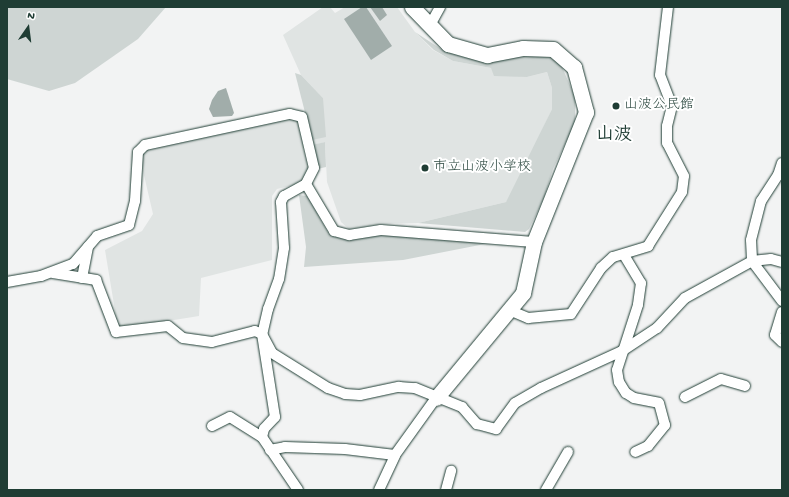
<!DOCTYPE html>
<html>
<head>
<meta charset="utf-8">
<style>
  body { margin:0 }
  #map { position:relative; width:789px; height:497px; overflow:hidden; background:#f2f3f3; font-family:"Gochi Hand","Klee One",sans-serif }
  div>[style] { position:absolute }
  .built>* { inset:0; background:#e0e4e3 }
  .green>* { inset:0; background:#ced5d3 }
  .water>* { inset:0; background:#a1adaa }
  .roads { filter:drop-shadow(0 0 1px #1f3d34) drop-shadow(0 0 1px #1f3d34) }
  .street>* { height:10px; margin:-5px; padding:0 5px; transform-origin:5px; border-radius:5px; background:#fff }
  .secondary>* { height:15px; margin:-7.5px; padding:0 7.5px; transform-origin:7.5px; border-radius:7.5px; background:#fff }
  .dots>* { width:11px; height:11px; translate:-50% -50%; box-sizing:border-box; border:2px solid #fff; border-radius:50% }
  span { translate:-50% -50%; white-space:nowrap; text-align:center; line-height:1.15; -webkit-text-stroke:4px #fff; paint-order:stroke }
  .poi-label { font-size:14px; color:#1f3d34 }
  .left { translate:0 -50%; text-align:left }
  .district-label { font-size:18px; color:#1f3d34; font-weight:700 }
  .frame { position:absolute; inset:0; border:8px solid #1f3d34; pointer-events:none }
  .north { position:absolute; left:8px; top:8px; width:40px; height:40px; -webkit-text-stroke:3px #fff; paint-order:stroke; rotate:14deg; font-size:11px; font-weight:700; line-height:16px; text-align:center; color:#1f3d34 }
  .north::after { content:''; display:block; margin:auto; width:14px; height:18px; background:#1f3d34; clip-path:polygon(50% 0,100% 100%,50% 72%,0 100%) }
</style>
</head>
<body>
<div id="map">
  <div class="built">
    <i style="clip-path:polygon(323px 7px,330px 7px,335px 13px,345px 7px,397px 7px,415px 32px,433px 50px,453px 61px,491px 68px,512px 75px,527px 77px,547px 72px,552px 88px,552px 109px,512px 195px,506px 202px,418px 223px,382px 224px,349px 229px,341px 222px,327px 182px,325px 142px,303px 148px,308px 168px,306px 179px,298px 184px,277px 189px,272px 196px,272px 260px,201px 278px,199px 316px,118px 329px,105px 250px,142px 231px,153px 214px,140px 158px,146px 150px,290px 117px,298px 120px,323px 98px,301px 75px,283px 35px)"></i>
  </div>
  <div class="green">
    <i style="clip-path:polygon(7px 7px,166px 7px,138px 39px,75px 83px,49px 91px,7px 79px)"></i>
    <i style="clip-path:polygon(415px 32px,441px 49px,463px 57px,492px 60px,536px 53px,557px 60px,562px 67px,575px 97px,575px 123px,553px 169px,544px 198px,529px 229px,525px 232px,418px 223px,506px 202px,552px 109px,552px 88px,547px 72px,527px 77px,494px 76px,491px 68px,453px 61px,434px 50px)"></i>
    <i style="clip-path:polygon(295px 73px,301px 75px,323px 98px,326px 137px,312px 140px)"></i>
    <i style="clip-path:polygon(325px 142px,326px 167px,317px 169px,312px 145px)"></i>
    <i style="clip-path:polygon(299px 195px,307px 196px,329px 234px,349px 239px,381px 232px,490px 243px,403px 260px,304px 267px,306px 247px)"></i>
  </div>
  <div class="water">
    <i style="clip-path:polygon(362px 7px,366px 7px,392px 46px,371px 60px,344px 19px)"></i>
    <i style="clip-path:polygon(370px 7px,382px 7px,387px 15px,380px 21px)"></i>
    <i style="clip-path:polygon(226px 88px,234px 113px,232px 116px,213px 117px,209px 109px,212px 100px,218px 91px)"></i>
  </div>
  <div class="roads">
    <div class="street">
      <i style="left:429px;top:27px;width:23px;rotate:-61deg"></i>
      <i style="left:782px;top:163px;width:13px;rotate:108deg"></i>
      <i style="left:778px;top:175px;width:31px;rotate:123deg"></i>
      <i style="left:761px;top:201px;width:40px;rotate:104.4deg"></i>
      <i style="left:751px;top:240px;width:21px;rotate:87deg"></i>
      <i style="left:752px;top:261px;width:50px;rotate:53.1deg"></i>
      <i style="left:306px;top:184px;width:55px;rotate:59.2deg"></i>
      <i style="left:334px;top:231px;width:16px;rotate:15deg"></i>
      <i style="left:349px;top:235px;width:32px;rotate:-9deg"></i>
      <i style="left:381px;top:230px;width:153px;rotate:4.5deg"></i>
      <i style="left:624px;top:255px;width:33px;rotate:59deg"></i>
      <i style="left:641px;top:283px;width:22px;rotate:98deg"></i>
      <i style="left:638px;top:305px;width:68px;rotate:107.9deg"></i>
      <i style="left:617px;top:370px;width:12px;rotate:81deg"></i>
      <i style="left:619px;top:382px;width:13px;rotate:58deg"></i>
      <i style="left:626px;top:393px;width:9px;rotate:32deg"></i>
      <i style="left:634px;top:398px;width:25px;rotate:11deg"></i>
      <i style="left:659px;top:403px;width:23px;rotate:75deg"></i>
      <i style="left:665px;top:425px;width:27px;rotate:129deg"></i>
      <i style="left:648px;top:446px;width:14px;rotate:155deg"></i>
      <i style="left:53px;top:273px;width:44px;rotate:9.2deg"></i>
      <i style="left:96px;top:280px;width:56px;rotate:69deg"></i>
      <i style="left:116px;top:332px;width:52px;rotate:-6.6deg"></i>
      <i style="left:168px;top:326px;width:19px;rotate:39deg"></i>
      <i style="left:183px;top:338px;width:29px;rotate:8deg"></i>
      <i style="left:212px;top:342px;width:44px;rotate:-14.3deg"></i>
      <i style="left:255px;top:331px;width:8px;rotate:23deg"></i>
      <i style="left:262px;top:334px;width:21px;rotate:62deg"></i>
      <i style="left:272px;top:353px;width:66px;rotate:32deg"></i>
      <i style="left:328px;top:388px;width:18px;rotate:19deg"></i>
      <i style="left:345px;top:394px;width:15px;rotate:4deg"></i>
      <i style="left:360px;top:395px;width:40px;rotate:-12deg"></i>
      <i style="left:399px;top:387px;width:16px;rotate:4deg"></i>
      <i style="left:415px;top:388px;width:51px;rotate:22deg"></i>
      <i style="left:462px;top:407px;width:23px;rotate:49deg"></i>
      <i style="left:477px;top:424px;width:20px;rotate:15deg"></i>
      <i style="left:496px;top:429px;width:32px;rotate:-54deg"></i>
      <i style="left:515px;top:403px;width:30px;rotate:-30deg"></i>
      <i style="left:541px;top:388px;width:89px;rotate:-24.6deg"></i>
      <i style="left:622px;top:351px;width:42px;rotate:-33.3deg"></i>
      <i style="left:657px;top:328px;width:41px;rotate:-47deg"></i>
      <i style="left:685px;top:298px;width:77px;rotate:-28.9deg"></i>
      <i style="left:752px;top:261px;width:19px;rotate:-6deg"></i>
      <i style="left:771px;top:259px;width:11px;rotate:15deg"></i>
      <i style="left:82px;top:278px;width:32px;rotate:-79deg"></i>
      <i style="left:7px;top:282px;width:35px;rotate:-10deg"></i>
      <i style="left:41px;top:276px;width:34px;rotate:-21deg"></i>
      <i style="left:73px;top:264px;width:37px;rotate:-49deg"></i>
      <i style="left:97px;top:236px;width:34px;rotate:-19deg"></i>
      <i style="left:129px;top:225px;width:25px;rotate:-76deg"></i>
      <i style="left:135px;top:201px;width:49px;rotate:-86.5deg"></i>
      <i style="left:138px;top:152px;width:10px;rotate:-45deg"></i>
      <i style="left:145px;top:145px;width:148px;rotate:-12.1deg"></i>
      <i style="left:290px;top:114px;width:12px;rotate:14deg"></i>
      <i style="left:302px;top:117px;width:52px;rotate:76.8deg"></i>
      <i style="left:314px;top:168px;width:18px;rotate:117deg"></i>
      <i style="left:306px;top:184px;width:25px;rotate:151deg"></i>
      <i style="left:284px;top:196px;width:7px;rotate:117deg"></i>
      <i style="left:281px;top:202px;width:46px;rotate:86.3deg"></i>
      <i style="left:284px;top:248px;width:31px;rotate:99deg"></i>
      <i style="left:279px;top:279px;width:32px;rotate:110deg"></i>
      <i style="left:268px;top:309px;width:26px;rotate:103deg"></i>
      <i style="left:262px;top:334px;width:84px;rotate:81.1deg"></i>
      <i style="left:275px;top:417px;width:16px;rotate:133deg"></i>
      <i style="left:264px;top:429px;width:8px;rotate:104deg"></i>
      <i style="left:262px;top:437px;width:64px;rotate:55.8deg"></i>
      <i style="left:509px;top:310px;width:21px;rotate:23deg"></i>
      <i style="left:528px;top:318px;width:43px;rotate:-5.3deg"></i>
      <i style="left:571px;top:314px;width:55px;rotate:-56.9deg"></i>
      <i style="left:601px;top:268px;width:16px;rotate:-43deg"></i>
      <i style="left:613px;top:257px;width:37px;rotate:-17deg"></i>
      <i style="left:648px;top:246px;width:64px;rotate:-57.8deg"></i>
      <i style="left:682px;top:192px;width:16px;rotate:-83deg"></i>
      <i style="left:684px;top:176px;width:37px;rotate:-117deg"></i>
      <i style="left:667px;top:143px;width:17px;rotate:-90deg"></i>
      <i style="left:667px;top:126px;width:21px;rotate:-76deg"></i>
      <i style="left:672px;top:106px;width:33px;rotate:-111deg"></i>
      <i style="left:660px;top:75px;width:68px;rotate:-83.3deg"></i>
      <i style="left:782px;top:312px;width:24px;rotate:107deg"></i>
      <i style="left:775px;top:335px;width:10px;rotate:45deg"></i>
      <i style="left:685px;top:397px;width:40px;rotate:-26.6deg"></i>
      <i style="left:721px;top:379px;width:25px;rotate:16deg"></i>
      <i style="left:212px;top:426px;width:20px;rotate:-27deg"></i>
      <i style="left:230px;top:417px;width:38px;rotate:32deg"></i>
      <i style="left:270px;top:450px;width:15px;rotate:-11deg"></i>
      <i style="left:285px;top:447px;width:60px;rotate:1.9deg"></i>
      <i style="left:345px;top:449px;width:50px;rotate:6.8deg"></i>
      <i style="left:379px;top:490px;width:38px;rotate:-65deg"></i>
      <i style="left:395px;top:455px;width:70px;rotate:-54.3deg"></i>
      <i style="left:446px;top:490px;width:20px;rotate:-75deg"></i>
      <i style="left:546px;top:490px;width:44px;rotate:-59.9deg"></i>
    </div>
    <div class="secondary">
      <i style="left:412px;top:7px;width:52px;rotate:45.8deg"></i>
      <i style="left:448px;top:44px;width:41px;rotate:15.8deg"></i>
      <i style="left:487px;top:55px;width:37px;rotate:-11deg"></i>
      <i style="left:523px;top:48px;width:30px;rotate:2deg"></i>
      <i style="left:553px;top:49px;width:28px;rotate:41deg"></i>
      <i style="left:574px;top:67px;width:47px;rotate:75.1deg"></i>
      <i style="left:586px;top:112px;width:140px;rotate:111.8deg"></i>
      <i style="left:534px;top:242px;width:52px;rotate:102.2deg"></i>
      <i style="left:523px;top:293px;width:136px;rotate:129.6deg"></i>
    </div>
  </div>
  <div class="dots">
    <i style="left:616px;top:106px;background:#1f3d34"></i>
    <i style="left:425px;top:168px;background:#1f3d34"></i>
  </div>
  <div class="poi-label">
    <span class="left" style="left:624px;top:106px">山波公民館</span>
    <span class="left" style="left:433px;top:168px">市立山波小学校</span>
  </div>
  <div class="district-label">
    <span style="left:614px;top:136px">山波</span>
  </div>
  <div class="frame"></div>
  <div class="north">N</div>
</div>
</body>
</html>
